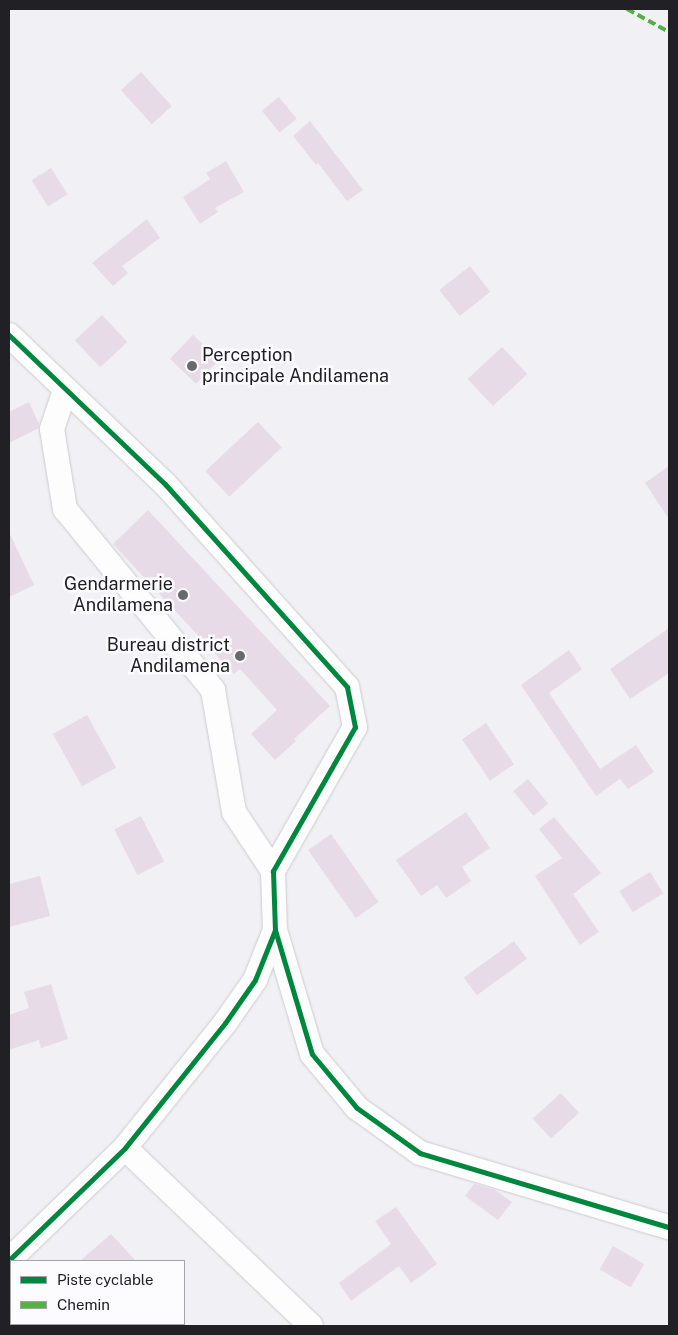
<!DOCTYPE html>
<html>
<head>
<meta charset="utf-8">
<style>
  body { margin:0 }
  #map { position:relative; width:678px; height:1335px; overflow:hidden; background:#f0f0f5; font-family:"Public Sans",sans-serif }
  div>[style] { position:absolute }
  .building>* { inset:0; background:#e8dbe8; transform-origin:0 0 }
  .roads { filter:drop-shadow(0 0 1px #cccbd0) drop-shadow(0 0 1px #cccbd0) }
  .street>* { height:24px; margin:-12px; padding:0 12px; transform-origin:12px; border-radius:12px; background:#fdfdfe }
  .quiet>* { height:4px; margin-top:-2px; transform-origin:0; background:repeating-linear-gradient(90deg,#55b145 0 8px,transparent 0 12px) }
  .cycleway>* { height:5px; margin:-2.5px; padding:0 2.5px; transform-origin:2.5px; border-radius:2.5px; background:#00873e }
  .dots>* { width:14px; height:14px; translate:-50% -50%; box-sizing:border-box; border:2px solid #fcfcfe; border-radius:50% }
  span { translate:-50% -50%; white-space:nowrap; text-align:center; line-height:1.15; -webkit-text-stroke:5px #fcfcfe; paint-order:stroke }
  .poi-label { font-size:18px; color:#212024 }
  .left { translate:0 -50%; text-align:left }
  .right { translate:-100% -50%; text-align:right }
  .frame { position:absolute; inset:0; border:10px solid #212024; pointer-events:none }
  .legend { position:absolute; left:10px; top:1260px; width:175px; height:65px; box-sizing:border-box; background:#fcfcfe; border:1px solid #a4a4a7; margin:0; padding:6px 9px; list-style:none; font-size:15px; color:#212024 }
  .legend li { display:flex; align-items:center; gap:10px; height:25px }
  .legend b { width:25px; border:1px solid #a4a4a7 }
</style>
</head>
<body>
<div id="map">
  <div class="building">
    <i style="left:141px;top:72px;width:46px;height:27px;rotate:48deg"></i>
    <i style="left:279px;top:97px;width:28px;height:22px;rotate:51deg"></i>
    <i style="clip-path:polygon(310px 121px,363px 190px,347px 201px,318px 163px,316px 165px,293px 136px)"></i>
    <i style="clip-path:polygon(226px 161px,244px 192px,215px 208px,218px 212px,200px 224px,183px 197px,210px 179px,206px 173px)"></i>
    <i style="left:51px;top:168px;width:31px;height:23px;rotate:58deg"></i>
    <i style="clip-path:polygon(147px 219px,160px 238px,122px 266px,128px 273px,113px 286px,92px 263px)"></i>
    <i style="left:470px;top:266px;width:33px;height:39px;rotate:52deg"></i>
    <i style="left:102px;top:315px;width:37px;height:37px;rotate:47deg"></i>
    <i style="left:193px;top:335px;width:36px;height:33px;rotate:44deg"></i>
    <i style="left:502px;top:347px;width:37px;height:47px;rotate:47deg"></i>
    <i style="clip-path:polygon(29px 402px,39px 424px,39px 428px,9px 443px,9px 412px)"></i>
    <i style="left:258px;top:422px;width:35px;height:72px;rotate:47deg"></i>
    <i style="clip-path:polygon(669px 466px,669px 519px,645px 483px)"></i>
    <i style="clip-path:polygon(148px 510px,330px 706px,294px 739px,296px 741px,275px 760px,251px 734px,277px 710px,240px 669px,234px 674px,113px 544px)"></i>
    <i style="clip-path:polygon(9px 532px,34px 585px,9px 597px)"></i>
    <i style="clip-path:polygon(669px 628px,669px 673px,630px 699px,610px 669px)"></i>
    <i style="clip-path:polygon(569px 650px,582px 669px,549px 693px,600px 769px,636px 745px,654px 772px,628px 789px,620px 779px,596px 796px,521px 685px)"></i>
    <i style="left:87px;top:715px;width:60px;height:39px;rotate:61deg"></i>
    <i style="left:486px;top:723px;width:50px;height:29px;rotate:56deg"></i>
    <i style="left:528px;top:779px;width:32px;height:19px;rotate:51deg"></i>
    <i style="clip-path:polygon(466px 812px,490px 848px,462px 867px,471px 881px,446px 898px,437px 885px,421px 896px,396px 860px)"></i>
    <i style="left:141px;top:816px;width:51px;height:30px;rotate:63deg"></i>
    <i style="clip-path:polygon(554px 817px,601px 873px,573px 894px,599px 932px,580px 945px,535px 876px,562px 858px,539px 829px)"></i>
    <i style="left:331px;top:834px;width:83px;height:28px;rotate:55deg"></i>
    <i style="left:650px;top:872px;width:25px;height:36px;rotate:58deg"></i>
    <i style="clip-path:polygon(40px 876px,50px 916px,9px 927px,9px 884px)"></i>
    <i style="left:514px;top:941px;width:22px;height:62px;rotate:54deg"></i>
    <i style="clip-path:polygon(51px 984px,68px 1039px,41px 1048px,39px 1040px,9px 1050px,9px 1015px,29px 1008px,24px 992px)"></i>
    <i style="left:561px;top:1093px;width:27px;height:38px;rotate:48deg"></i>
    <i style="clip-path:polygon(474px 1184px,495px 1190px,512px 1202px,498px 1220px,465px 1196px)"></i>
    <i style="clip-path:polygon(396px 1207px,437px 1264px,411px 1283px,399px 1266px,351px 1301px,339px 1283px,391px 1244px,375px 1221px)"></i>
    <i style="clip-path:polygon(111px 1234px,136px 1261px,80px 1261px)"></i>
    <i style="left:613px;top:1246px;width:36px;height:27px;rotate:30deg"></i>
  </div>
  <div class="roads">
    <div class="street">
      <i style="left:9px;top:335px;width:216px;rotate:43.7deg"></i>
      <i style="left:165px;top:484px;width:273px;rotate:48.1deg"></i>
      <i style="left:347px;top:687px;width:41px;rotate:78.7deg"></i>
      <i style="left:355px;top:727px;width:166px;rotate:119.7deg"></i>
      <i style="left:273px;top:871px;width:59px;rotate:88.1deg"></i>
      <i style="left:275px;top:930px;width:54px;rotate:111.8deg"></i>
      <i style="left:255px;top:980px;width:52px;rotate:124.9deg"></i>
      <i style="left:225px;top:1023px;width:160px;rotate:128.7deg"></i>
      <i style="left:125px;top:1148px;width:161px;rotate:136deg"></i>
      <i style="left:65px;top:390px;width:41px;rotate:108.4deg"></i>
      <i style="left:52px;top:429px;width:81px;rotate:80.8deg"></i>
      <i style="left:65px;top:509px;width:234px;rotate:50.7deg"></i>
      <i style="left:213px;top:690px;width:124px;rotate:80.2deg"></i>
      <i style="left:234px;top:812px;width:71px;rotate:56.5deg"></i>
      <i style="left:275px;top:930px;width:129px;rotate:73.4deg"></i>
      <i style="left:312px;top:1054px;width:70px;rotate:50.2deg"></i>
      <i style="left:357px;top:1108px;width:77px;rotate:35.5deg"></i>
      <i style="left:420px;top:1153px;width:260px;rotate:16.6deg"></i>
      <i style="left:125px;top:1148px;width:257px;rotate:43.7deg"></i>
      <i style="left:9px;top:1297px;width:3px;rotate:45deg"></i>
      <i style="left:34px;top:1324px;width:3px;rotate:45deg"></i>
    </div>
  </div>
  <div class="quiet">
    <i style="left:627px;top:9px;width:48px;rotate:28.7deg"></i>
  </div>
  <div class="cycleway">
    <i style="left:9px;top:335px;width:216px;rotate:43.7deg"></i>
    <i style="left:165px;top:484px;width:273px;rotate:48.1deg"></i>
    <i style="left:347px;top:687px;width:41px;rotate:78.7deg"></i>
    <i style="left:355px;top:727px;width:166px;rotate:119.7deg"></i>
    <i style="left:273px;top:871px;width:59px;rotate:88.1deg"></i>
    <i style="left:275px;top:930px;width:54px;rotate:111.8deg"></i>
    <i style="left:255px;top:980px;width:52px;rotate:124.9deg"></i>
    <i style="left:225px;top:1023px;width:160px;rotate:128.7deg"></i>
    <i style="left:125px;top:1148px;width:161px;rotate:136deg"></i>
    <i style="left:275px;top:930px;width:129px;rotate:73.4deg"></i>
    <i style="left:312px;top:1054px;width:70px;rotate:50.2deg"></i>
    <i style="left:357px;top:1108px;width:77px;rotate:35.5deg"></i>
    <i style="left:420px;top:1153px;width:260px;rotate:16.6deg"></i>
  </div>
  <div class="dots">
    <i style="left:192px;top:366px;background:#69696d"></i>
    <i style="left:183px;top:595px;background:#69696d"></i>
    <i style="left:240px;top:656px;background:#69696d"></i>
  </div>
  <div class="poi-label">
    <span class="left" style="left:202px;top:366px">Perception<br>principale Andilamena</span>
    <span class="right" style="left:173px;top:595px">Gendarmerie<br>Andilamena</span>
    <span class="right" style="left:230px;top:656px">Bureau district<br>Andilamena</span>
  </div>
  <div class="frame"></div>
  <ul class="legend">
  <li><b style="height:6px;background:#00873e"></b>Piste cyclable</li>
  <li><b style="height:6px;background:#55b145"></b>Chemin</li>
  </ul>
</div>
</body>
</html>
